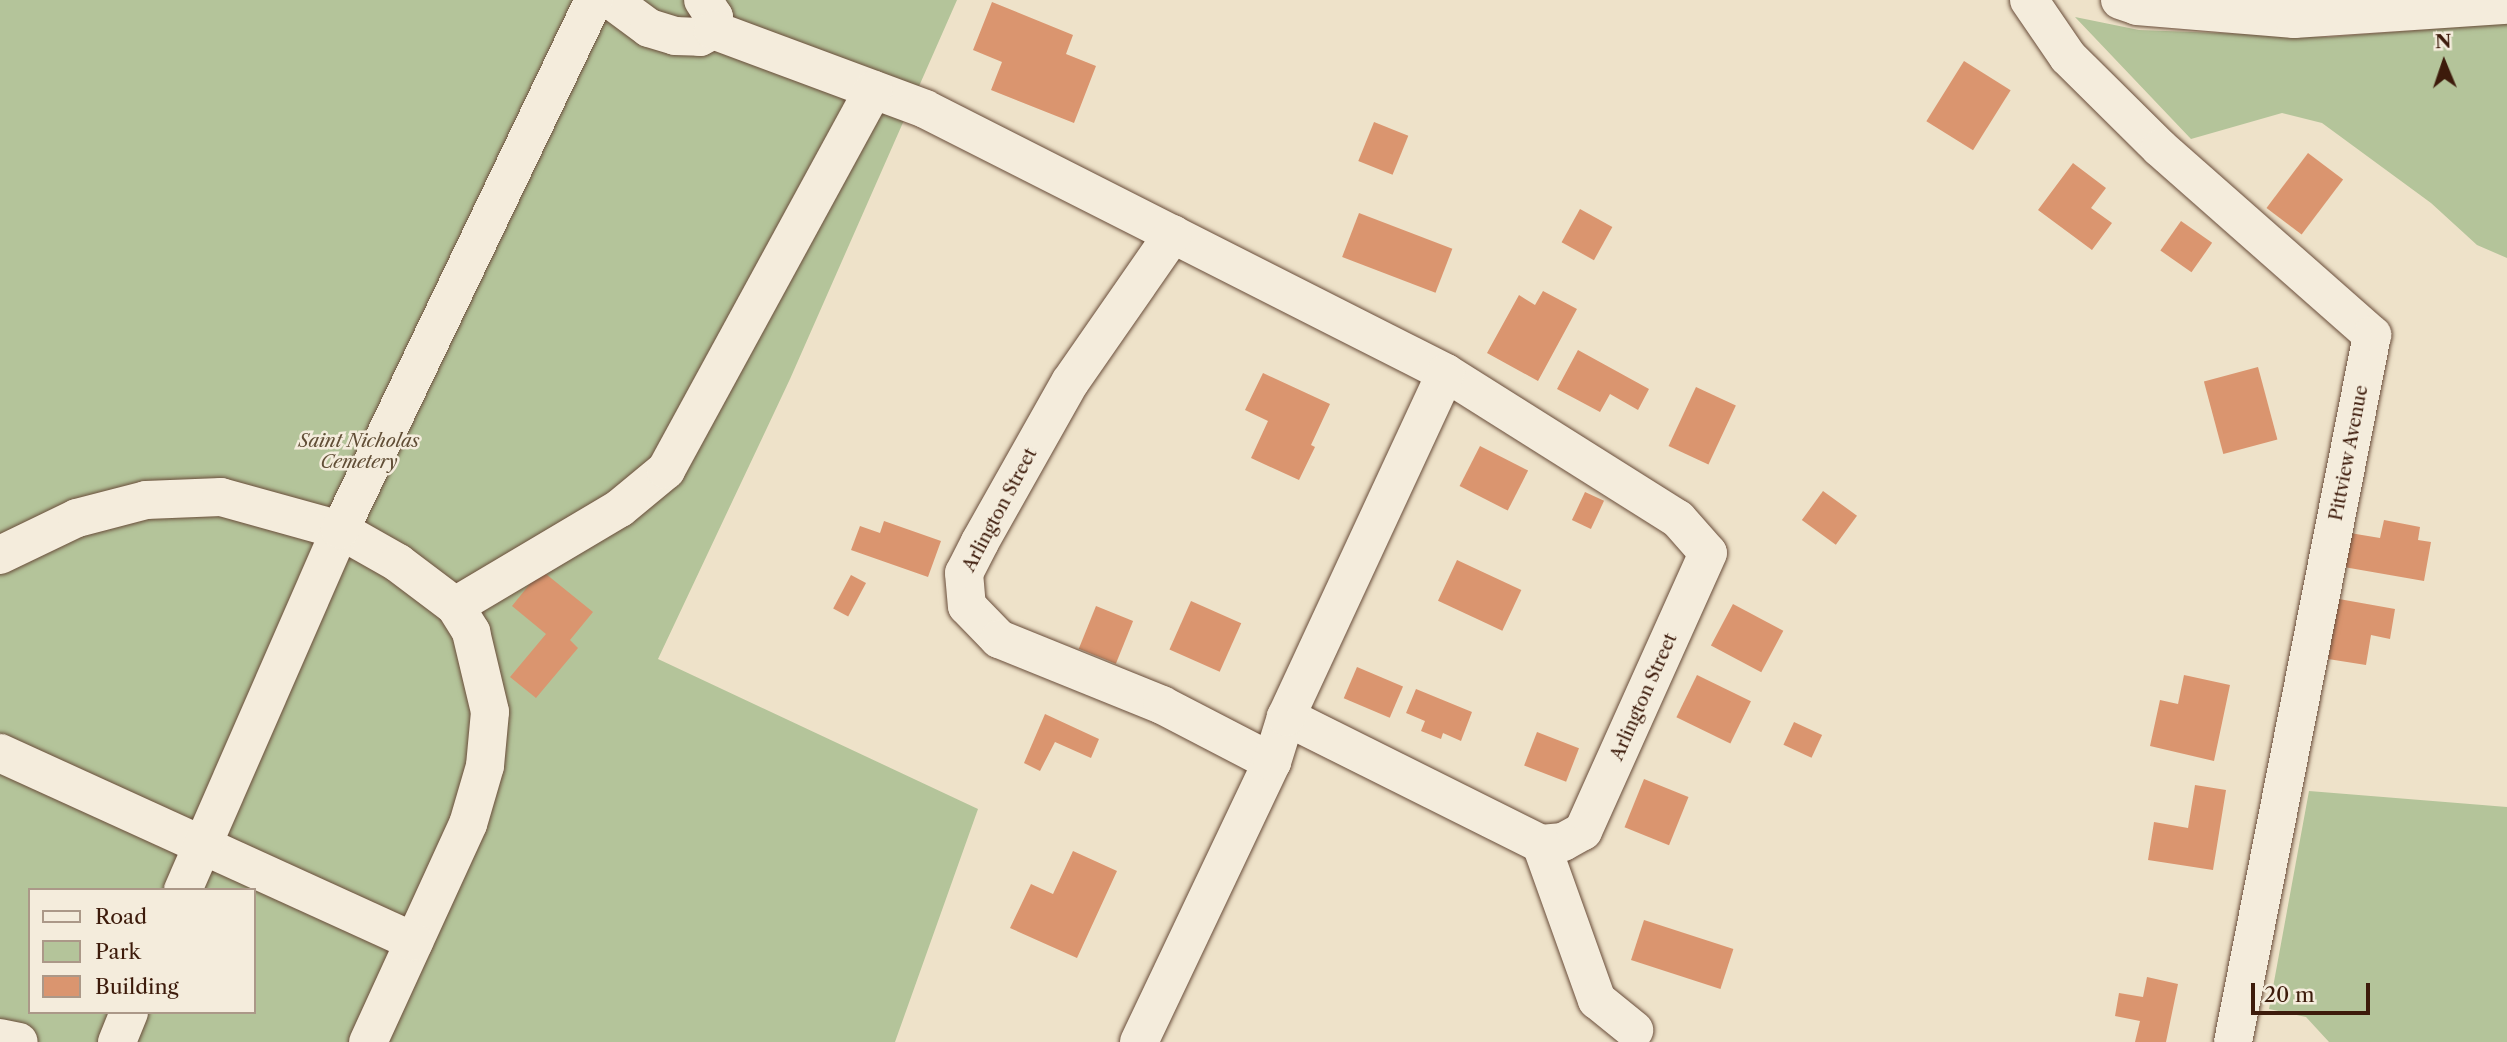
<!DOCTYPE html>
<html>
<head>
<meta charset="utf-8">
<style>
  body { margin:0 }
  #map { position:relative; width:2507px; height:1042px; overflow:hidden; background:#eee2c9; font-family:"Libre Caslon Text",serif }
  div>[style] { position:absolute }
  .green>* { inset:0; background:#b4c49a }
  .building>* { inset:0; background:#da956f; transform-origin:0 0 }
  .roads { filter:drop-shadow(0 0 2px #694d3a) drop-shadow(0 0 2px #694d3a) }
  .minor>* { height:38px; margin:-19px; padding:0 19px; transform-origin:19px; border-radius:19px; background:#f4ecdc }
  span { translate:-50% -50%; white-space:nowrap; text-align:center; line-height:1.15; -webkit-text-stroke:5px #f4ecdc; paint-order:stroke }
  .park-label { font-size:18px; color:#614e36; font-style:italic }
  .street-label { font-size:18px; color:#3d1b0b }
  .legend { position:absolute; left:28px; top:888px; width:228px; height:126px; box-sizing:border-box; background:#f4ecdc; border:2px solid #ab9888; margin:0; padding:9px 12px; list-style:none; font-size:21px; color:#3d1b0b }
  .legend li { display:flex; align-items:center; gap:14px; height:35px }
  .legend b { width:35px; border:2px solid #ab9888 }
  .north { position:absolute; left:2409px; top:28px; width:70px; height:70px; -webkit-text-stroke:5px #f4ecdc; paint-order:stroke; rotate:358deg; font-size:19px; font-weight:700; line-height:28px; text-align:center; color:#3d1b0b }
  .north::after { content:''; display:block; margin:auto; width:24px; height:32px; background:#3d1b0b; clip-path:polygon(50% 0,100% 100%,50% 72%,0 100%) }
  .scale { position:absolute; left:2251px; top:983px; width:119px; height:32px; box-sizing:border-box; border:4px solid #3d1b0b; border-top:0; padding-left:9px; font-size:21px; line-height:24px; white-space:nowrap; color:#3d1b0b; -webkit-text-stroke:5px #f4ecdc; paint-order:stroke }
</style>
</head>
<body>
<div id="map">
  <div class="green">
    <i style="clip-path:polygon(evenodd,0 0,957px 0,790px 379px,658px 659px,978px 809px,895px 1042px,0 1042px,0 0,30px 890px,254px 890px,254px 1012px,30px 1012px,30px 890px)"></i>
    <i style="clip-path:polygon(2075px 17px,2139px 30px,2328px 37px,2507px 23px,2507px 258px,2477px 245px,2431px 203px,2322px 123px,2282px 113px,2191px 139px)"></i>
    <i style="clip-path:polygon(2309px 791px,2507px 807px,2507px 1042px,2329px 1042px,2306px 1017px,2269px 1009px)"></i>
  </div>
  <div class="building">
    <i style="clip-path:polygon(992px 2px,1073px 35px,1066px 54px,1096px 66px,1074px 123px,991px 90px,1002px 62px,973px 50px)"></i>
    <i style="left:1964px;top:61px;width:55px;height:71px;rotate:32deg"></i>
    <i style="left:1374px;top:122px;width:37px;height:42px;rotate:22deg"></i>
    <i style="left:2308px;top:153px;width:44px;height:69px;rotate:37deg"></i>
    <i style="clip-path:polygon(2073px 163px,2106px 188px,2091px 208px,2112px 223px,2092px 250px,2038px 210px)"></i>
    <i style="left:1580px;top:209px;width:37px;height:38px;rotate:29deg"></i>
    <i style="left:1359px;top:213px;width:100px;height:47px;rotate:21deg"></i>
    <i style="left:2181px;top:221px;width:38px;height:36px;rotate:35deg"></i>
    <i style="clip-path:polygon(1543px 291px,1577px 309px,1538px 381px,1487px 353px,1519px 295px,1535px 305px)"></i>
    <i style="clip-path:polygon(1578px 350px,1649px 389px,1638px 410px,1610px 394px,1600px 412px,1557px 389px)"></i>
    <i style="left:2258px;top:367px;width:75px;height:56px;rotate:75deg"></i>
    <i style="clip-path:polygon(1263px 373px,1330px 404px,1311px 445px,1315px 447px,1299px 480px,1251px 458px,1268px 421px,1245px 410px)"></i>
    <i style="left:1696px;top:387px;width:44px;height:65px;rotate:25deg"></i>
    <i style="left:1480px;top:446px;width:54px;height:45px;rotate:27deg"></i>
    <i style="left:1823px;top:491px;width:42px;height:36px;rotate:36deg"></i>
    <i style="left:1585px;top:492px;width:21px;height:31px;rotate:25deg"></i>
    <i style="clip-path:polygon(2384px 520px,2420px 527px,2418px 540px,2431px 542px,2424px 581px,2338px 566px,2344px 532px,2380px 538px)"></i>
    <i style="clip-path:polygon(884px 521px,941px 541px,928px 577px,851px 550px,860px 526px,880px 533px)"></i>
    <i style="left:1457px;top:560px;width:71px;height:45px;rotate:25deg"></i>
    <i style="clip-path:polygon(541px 570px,593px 612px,570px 640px,578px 648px,536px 698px,510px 677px,546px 634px,512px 606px)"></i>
    <i style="left:851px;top:575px;width:17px;height:38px;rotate:28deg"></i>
    <i style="clip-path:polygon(2339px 599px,2395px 609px,2390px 639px,2371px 635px,2366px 665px,2328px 659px)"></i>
    <i style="left:1191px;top:601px;width:55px;height:53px;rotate:24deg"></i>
    <i style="left:1733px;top:604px;width:57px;height:47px;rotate:28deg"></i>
    <i style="left:1096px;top:606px;width:40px;height:46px;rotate:22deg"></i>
    <i style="left:1357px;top:667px;width:50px;height:34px;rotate:23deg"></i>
    <i style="left:1697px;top:675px;width:60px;height:47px;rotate:26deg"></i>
    <i style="clip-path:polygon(2184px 675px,2230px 685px,2214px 761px,2150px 746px,2160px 700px,2178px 704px)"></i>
    <i style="clip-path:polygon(1416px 689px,1472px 712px,1461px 741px,1443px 733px,1441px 739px,1421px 731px,1425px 721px,1406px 713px)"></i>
    <i style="clip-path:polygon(1045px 714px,1099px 739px,1091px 758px,1055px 742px,1040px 771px,1024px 763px)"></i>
    <i style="left:1794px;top:722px;width:31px;height:25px;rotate:25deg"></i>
    <i style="left:1537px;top:732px;width:45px;height:36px;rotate:21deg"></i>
    <i style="left:1644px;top:779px;width:48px;height:52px;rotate:22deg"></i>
    <i style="clip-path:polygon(2195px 785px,2226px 790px,2213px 870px,2148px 860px,2154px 822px,2188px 828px)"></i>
    <i style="clip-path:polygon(1073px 851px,1117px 871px,1077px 958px,1010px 928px,1031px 884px,1053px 894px)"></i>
    <i style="left:1644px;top:920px;width:94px;height:42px;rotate:18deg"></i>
    <i style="clip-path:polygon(2147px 977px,2178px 984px,2166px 1042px,2135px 1042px,2140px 1021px,2115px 1016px,2119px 993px,2143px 997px)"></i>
  </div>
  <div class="roads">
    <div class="minor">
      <i style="left:611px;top:0;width:47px;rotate:36.4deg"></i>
      <i style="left:649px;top:28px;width:27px;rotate:17deg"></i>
      <i style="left:675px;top:36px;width:25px;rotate:2deg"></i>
      <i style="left:700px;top:37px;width:15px;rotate:-28deg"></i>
      <i style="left:713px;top:30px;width:13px;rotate:-86deg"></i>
      <i style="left:714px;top:17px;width:20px;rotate:-123deg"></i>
      <i style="left:2029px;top:0;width:69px;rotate:55.6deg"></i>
      <i style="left:2068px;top:57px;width:129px;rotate:44.7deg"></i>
      <i style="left:2160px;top:148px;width:283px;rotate:41.4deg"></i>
      <i style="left:2372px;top:335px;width:721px;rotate:101.12deg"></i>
      <i style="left:2120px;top:0;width:18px;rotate:19deg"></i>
      <i style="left:2137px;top:6px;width:158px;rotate:4.7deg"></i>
      <i style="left:2294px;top:19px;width:213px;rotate:-3.8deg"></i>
      <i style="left:713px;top:30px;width:226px;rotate:20.4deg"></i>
      <i style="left:925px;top:109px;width:584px;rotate:26.87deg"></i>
      <i style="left:1446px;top:373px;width:274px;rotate:32.2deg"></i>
      <i style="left:1678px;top:519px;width:45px;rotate:48.6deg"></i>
      <i style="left:1708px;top:553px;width:305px;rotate:114.2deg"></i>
      <i style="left:1583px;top:831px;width:23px;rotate:151deg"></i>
      <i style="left:1563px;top:842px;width:22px;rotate:175deg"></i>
      <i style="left:1541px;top:844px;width:285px;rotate:-153.5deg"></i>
      <i style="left:1173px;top:234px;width:180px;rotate:124.8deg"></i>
      <i style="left:1070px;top:382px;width:184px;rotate:119.4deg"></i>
      <i style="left:980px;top:542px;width:35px;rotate:117deg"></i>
      <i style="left:964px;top:573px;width:33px;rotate:85deg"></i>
      <i style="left:967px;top:606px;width:46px;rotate:45.9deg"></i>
      <i style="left:999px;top:639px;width:176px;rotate:22deg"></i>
      <i style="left:1162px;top:705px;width:124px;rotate:27.4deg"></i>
      <i style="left:0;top:555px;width:85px;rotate:-25.7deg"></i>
      <i style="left:77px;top:518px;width:71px;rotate:-14.6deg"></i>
      <i style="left:146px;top:500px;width:75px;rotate:-2.3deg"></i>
      <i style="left:221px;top:497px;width:123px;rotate:15.5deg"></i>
      <i style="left:340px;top:530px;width:67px;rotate:29.6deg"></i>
      <i style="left:398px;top:563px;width:71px;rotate:37deg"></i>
      <i style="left:455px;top:606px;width:31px;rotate:58deg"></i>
      <i style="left:471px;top:632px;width:82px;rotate:76.6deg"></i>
      <i style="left:490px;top:712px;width:54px;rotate:95.3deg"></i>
      <i style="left:485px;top:766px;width:60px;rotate:106.3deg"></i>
      <i style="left:468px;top:824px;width:240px;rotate:114.6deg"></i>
      <i style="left:455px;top:606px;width:192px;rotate:-30.7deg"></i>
      <i style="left:620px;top:508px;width:60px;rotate:-39.6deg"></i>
      <i style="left:666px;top:470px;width:433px;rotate:-61.4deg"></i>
      <i style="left:0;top:753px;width:455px;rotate:24.5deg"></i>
      <i style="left:1541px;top:844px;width:166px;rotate:70.3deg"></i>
      <i style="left:1597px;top:1000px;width:48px;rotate:39deg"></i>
      <i style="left:183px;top:890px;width:393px;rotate:-66.4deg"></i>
      <i style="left:340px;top:530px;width:588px;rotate:-64.39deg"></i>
      <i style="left:0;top:1038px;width:19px;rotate:12deg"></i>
      <i style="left:117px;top:1042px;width:32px;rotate:-68deg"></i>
      <i style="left:1139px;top:1042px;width:310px;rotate:-64.6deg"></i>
      <i style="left:1272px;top:762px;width:47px;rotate:-72.7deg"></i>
      <i style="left:1286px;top:717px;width:379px;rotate:-65.1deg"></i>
    </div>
  </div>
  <div class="park-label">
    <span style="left:359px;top:452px">Saint Nicholas<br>Cemetery</span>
  </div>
  <div class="street-label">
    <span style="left:2349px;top:453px;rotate:-79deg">Pittview Avenue</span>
    <span style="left:1000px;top:510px;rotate:-62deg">Arlington Street</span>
    <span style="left:1644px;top:697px;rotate:-66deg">Arlington Street</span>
  </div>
  <ul class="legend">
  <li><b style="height:9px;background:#f4ecdc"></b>Road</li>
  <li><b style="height:19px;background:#b4c49a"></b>Park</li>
  <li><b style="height:19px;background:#da956f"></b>Building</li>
  </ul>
  <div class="north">N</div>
  <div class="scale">20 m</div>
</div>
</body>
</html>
